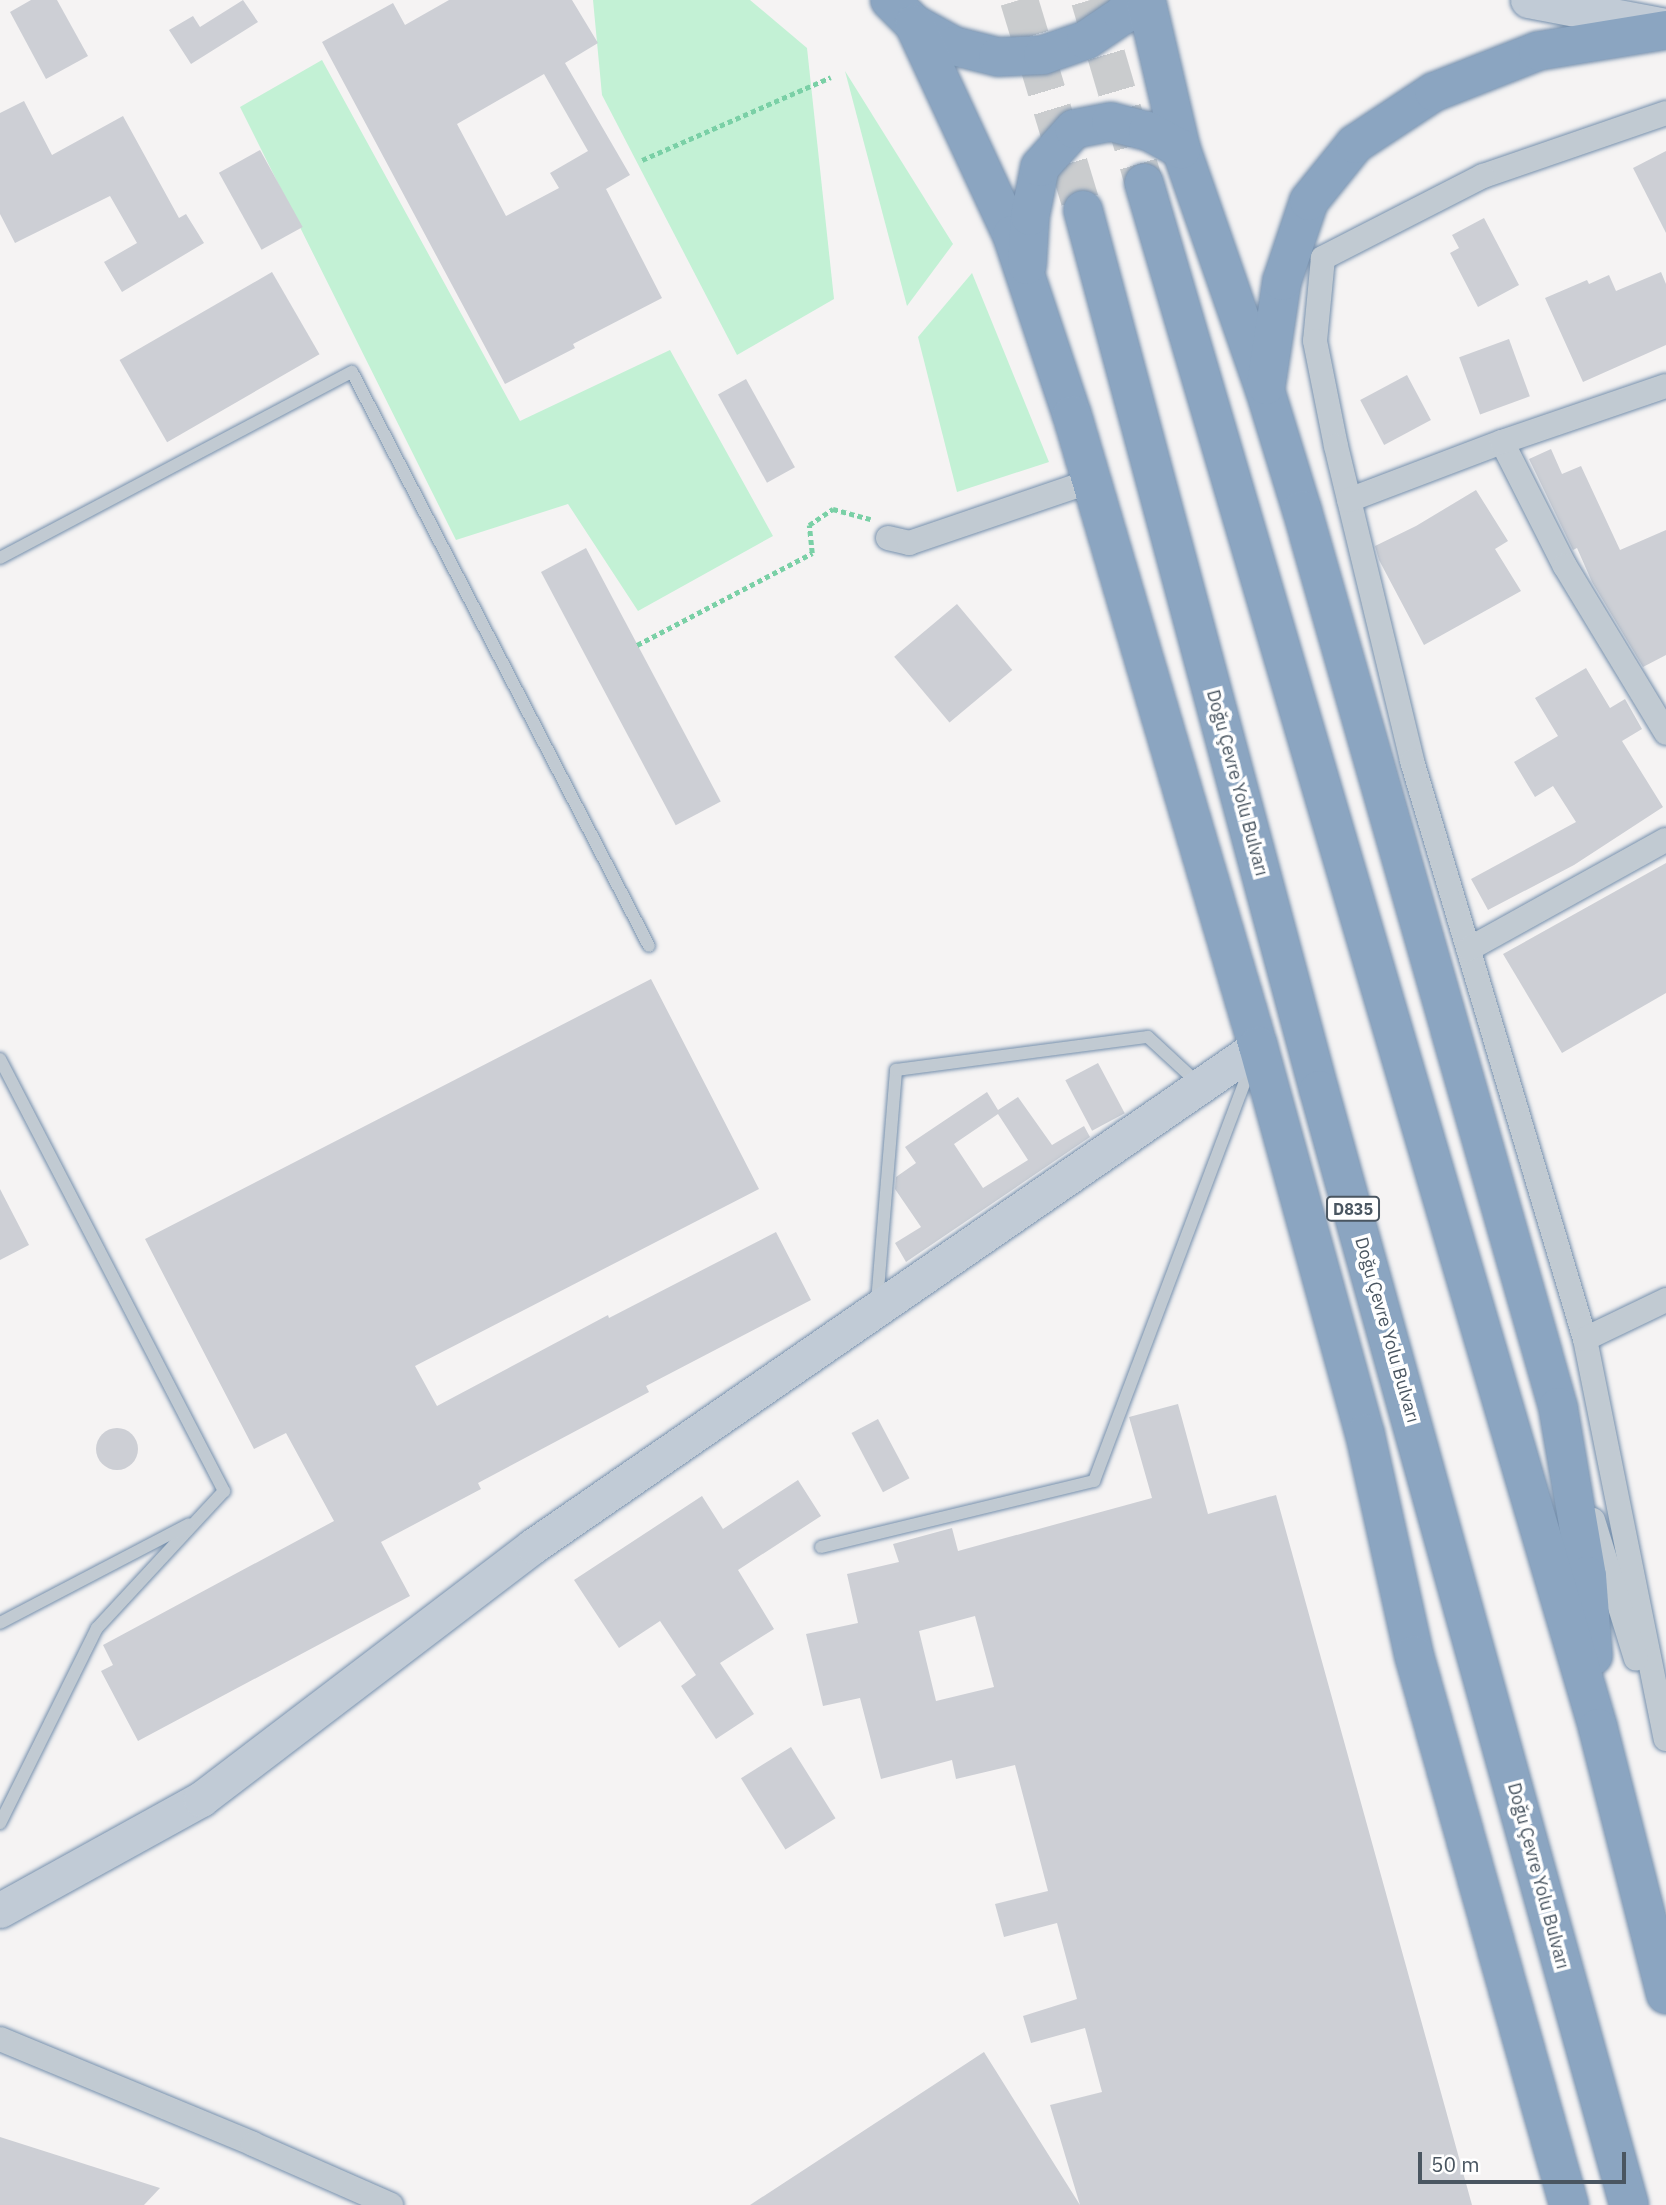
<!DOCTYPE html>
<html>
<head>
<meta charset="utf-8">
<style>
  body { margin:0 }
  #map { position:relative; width:1666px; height:2205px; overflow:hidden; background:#f5f3f3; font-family:"IBM Plex Sans",sans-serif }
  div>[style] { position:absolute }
  .green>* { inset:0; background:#c3f1d5 }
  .building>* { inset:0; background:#cdcfd5; transform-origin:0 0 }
  .round { border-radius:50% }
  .highway-tunnel>* { height:38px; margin-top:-19px; transform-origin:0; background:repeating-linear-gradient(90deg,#caccce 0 38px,transparent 0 57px) }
  .path>* { height:4.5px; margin-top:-2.25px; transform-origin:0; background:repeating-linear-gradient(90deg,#7ad0a6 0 5px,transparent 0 8.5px) }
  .roads { filter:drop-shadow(0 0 2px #7690ad) drop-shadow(0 0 2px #7690ad) }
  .lane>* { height:12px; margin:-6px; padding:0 6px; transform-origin:6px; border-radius:6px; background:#c1cad2 }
  .street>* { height:24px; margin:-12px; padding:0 12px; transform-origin:12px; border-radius:12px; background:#c1cad2 }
  .secondary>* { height:35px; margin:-17.5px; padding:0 17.5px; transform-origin:17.5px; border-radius:17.5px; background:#c1cbd6 }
  .highway>* { height:38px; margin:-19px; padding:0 19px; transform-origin:19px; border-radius:19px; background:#8ba5c1 }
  span { translate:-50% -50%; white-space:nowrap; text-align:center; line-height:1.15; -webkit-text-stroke:7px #fff; paint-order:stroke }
  .shield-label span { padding:2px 5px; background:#fff; border:2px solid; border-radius:5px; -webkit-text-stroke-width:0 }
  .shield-label { font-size:16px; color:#4a5661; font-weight:700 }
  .street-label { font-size:18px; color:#4a5661 }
  .scale { position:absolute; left:1418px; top:2152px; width:208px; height:32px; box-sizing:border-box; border:4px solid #4a5661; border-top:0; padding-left:9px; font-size:21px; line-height:24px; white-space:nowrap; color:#4a5661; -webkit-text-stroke:5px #fff; paint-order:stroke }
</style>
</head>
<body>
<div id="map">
  <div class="green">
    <i style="clip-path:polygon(593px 0,750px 0,807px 48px,834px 299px,737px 355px,602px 95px)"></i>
    <i style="clip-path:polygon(322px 60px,520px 421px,670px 350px,773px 536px,638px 611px,568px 504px,456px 540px,240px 107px)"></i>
    <i style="clip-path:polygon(845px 71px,953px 244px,907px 306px)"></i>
    <i style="clip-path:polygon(972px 273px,1049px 462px,957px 492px,918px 337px)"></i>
  </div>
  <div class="building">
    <i style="clip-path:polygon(31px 0,57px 0,88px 56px,46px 79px,10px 12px)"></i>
    <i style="clip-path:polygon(243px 0,258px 22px,191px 64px,169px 30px,193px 16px,200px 27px)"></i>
    <i style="clip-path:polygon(evenodd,449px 0,572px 0,598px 43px,565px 63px,630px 175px,606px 189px,662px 298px,573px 344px,575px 348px,505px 384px,322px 42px,393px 3px,405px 25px,449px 0,544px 74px,588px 151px,550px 173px,559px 188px,506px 216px,457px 124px,544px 74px)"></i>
    <i style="clip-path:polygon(24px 101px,52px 155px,123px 116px,179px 218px,186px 214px,204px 243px,122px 292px,104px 262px,137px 243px,110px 196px,15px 243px,0 214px,0 113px)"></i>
    <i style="left:260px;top:150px;width:88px;height:47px;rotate:61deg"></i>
    <i style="clip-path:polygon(1666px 151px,1666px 233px,1633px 168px)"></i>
    <i style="clip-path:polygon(1484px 218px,1519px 285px,1478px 307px,1450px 253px,1459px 248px,1452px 235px)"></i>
    <i style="left:272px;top:272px;width:95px;height:176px;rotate:60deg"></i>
    <i style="clip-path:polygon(1661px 272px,1666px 284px,1666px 345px,1583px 382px,1545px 298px,1587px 280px,1589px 284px,1609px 275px,1616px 291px)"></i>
    <i style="left:1509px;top:339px;width:61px;height:53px;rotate:70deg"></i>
    <i style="left:1407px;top:375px;width:51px;height:53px;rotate:62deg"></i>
    <i style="left:746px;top:379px;width:101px;height:32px;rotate:61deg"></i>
    <i style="clip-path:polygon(1551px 449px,1562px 474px,1581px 466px,1620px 550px,1666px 530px,1666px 655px,1643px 667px,1592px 582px,1577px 548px,1573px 550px,1529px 459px)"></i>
    <i style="clip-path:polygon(1476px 490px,1508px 541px,1495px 549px,1521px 591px,1424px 645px,1379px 560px,1375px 546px,1416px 526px)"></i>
    <i style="left:586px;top:548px;width:287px;height:51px;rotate:62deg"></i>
    <i style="left:957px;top:604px;width:86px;height:82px;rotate:50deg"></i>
    <i style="clip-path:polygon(1586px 668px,1610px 708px,1625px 699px,1642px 729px,1622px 741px,1663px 807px,1574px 865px,1488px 910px,1471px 879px,1576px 822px,1553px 786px,1535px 797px,1514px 762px,1558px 736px,1535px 698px)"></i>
    <i style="clip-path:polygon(1666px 863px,1666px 993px,1562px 1053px,1503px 954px)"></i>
    <i style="clip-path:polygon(651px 979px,759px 1189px,415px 1366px,437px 1406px,608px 1315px,609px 1318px,776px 1232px,811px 1300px,646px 1386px,649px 1392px,478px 1483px,481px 1489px,381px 1542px,410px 1596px,138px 1741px,101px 1671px,113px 1665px,103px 1645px,334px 1521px,286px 1433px,254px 1449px,145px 1239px)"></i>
    <i style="left:1098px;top:1063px;width:57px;height:37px;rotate:62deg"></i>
    <i style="clip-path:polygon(evenodd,987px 1092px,998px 1110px,1018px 1097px,1052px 1145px,1084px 1126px,1090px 1137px,906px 1262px,895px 1243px,921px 1227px,895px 1189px,896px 1177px,916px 1163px,905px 1147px,987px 1092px,998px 1114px,1028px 1160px,983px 1188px,954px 1144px,998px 1114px)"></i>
    <i style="clip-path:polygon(0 1189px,29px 1245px,0 1260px)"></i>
    <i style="clip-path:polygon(evenodd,1178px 1404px,1208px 1514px,1276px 1495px,1472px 2205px,750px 2205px,984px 2052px,1080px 2205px,1050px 2105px,1102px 2092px,1085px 2028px,1031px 2043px,1023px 2016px,1077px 1999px,1057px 1923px,1004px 1937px,995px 1904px,1048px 1891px,1015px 1765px,956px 1779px,952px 1760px,881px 1779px,860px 1698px,823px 1706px,806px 1634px,858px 1623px,847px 1574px,899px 1562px,893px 1544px,952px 1528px,958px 1551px,1152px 1498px,1129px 1417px,1178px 1404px,975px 1616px,994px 1687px,936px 1701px,919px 1631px,975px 1616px)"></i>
    <i style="left:878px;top:1419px;width:67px;height:30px;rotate:62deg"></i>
    <i class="round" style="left:96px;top:1428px;width:42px;height:42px"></i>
    <i style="clip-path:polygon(798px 1480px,821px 1516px,738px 1570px,774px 1629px,720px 1663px,754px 1714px,716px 1739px,681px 1686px,696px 1675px,660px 1621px,619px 1648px,574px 1580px,702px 1496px,723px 1529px)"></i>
    <i style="left:791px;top:1747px;width:84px;height:59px;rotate:58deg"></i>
    <i style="clip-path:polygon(0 2137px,160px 2188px,144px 2205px,0 2205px)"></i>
  </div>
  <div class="highway-tunnel">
    <i style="left:1019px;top:0;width:220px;rotate:73.1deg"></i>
    <i style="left:1090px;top:0;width:191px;rotate:73.6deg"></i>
  </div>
  <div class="path">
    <i style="left:642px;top:160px;width:206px;rotate:-23.7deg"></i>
    <i style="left:637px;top:645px;width:198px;rotate:-27.7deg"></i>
    <i style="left:812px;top:553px;width:28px;rotate:-96deg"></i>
    <i style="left:809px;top:525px;width:29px;rotate:-34deg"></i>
    <i style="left:833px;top:509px;width:39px;rotate:15deg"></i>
  </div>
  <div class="roads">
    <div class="lane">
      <i style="left:0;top:558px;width:398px;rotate:-27.9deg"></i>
      <i style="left:352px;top:372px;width:646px;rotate:62.64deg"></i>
      <i style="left:0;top:1059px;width:487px;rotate:62.6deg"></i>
      <i style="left:224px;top:1491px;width:187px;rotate:132.8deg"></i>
      <i style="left:97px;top:1628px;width:218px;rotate:116.4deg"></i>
      <i style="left:877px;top:1302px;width:233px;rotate:-85.3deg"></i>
      <i style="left:896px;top:1070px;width:254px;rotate:-7.5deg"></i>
      <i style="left:1148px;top:1037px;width:69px;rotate:42.7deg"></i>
      <i style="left:821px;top:1547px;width:281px;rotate:-13.6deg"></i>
      <i style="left:1094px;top:1481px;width:447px;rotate:-69.3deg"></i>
      <i style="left:0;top:1623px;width:213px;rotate:-27.6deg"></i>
    </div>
    <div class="street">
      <i style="left:1666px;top:113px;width:194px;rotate:161deg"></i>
      <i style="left:1483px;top:176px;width:180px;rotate:152.9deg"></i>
      <i style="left:1323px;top:258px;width:83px;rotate:95.5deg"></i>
      <i style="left:1315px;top:341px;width:107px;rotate:78.7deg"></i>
      <i style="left:1336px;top:446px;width:324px;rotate:76.4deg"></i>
      <i style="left:1412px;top:761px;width:603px;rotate:73.34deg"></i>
      <i style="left:1585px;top:1339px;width:408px;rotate:78.6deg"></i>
      <i style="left:1502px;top:442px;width:139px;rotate:63.1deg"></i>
      <i style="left:1565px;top:566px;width:195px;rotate:58.8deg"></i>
      <i style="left:1349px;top:500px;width:164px;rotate:-20.8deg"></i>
      <i style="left:1502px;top:442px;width:173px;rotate:-18.9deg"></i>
      <i style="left:888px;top:538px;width:22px;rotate:13deg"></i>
      <i style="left:909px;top:543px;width:192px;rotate:-18.8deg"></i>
      <i style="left:1469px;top:949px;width:225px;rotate:-29deg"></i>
      <i style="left:1585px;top:1339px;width:90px;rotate:-25.7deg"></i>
      <i style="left:1593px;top:1520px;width:145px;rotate:72.8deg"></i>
      <i style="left:0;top:2039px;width:274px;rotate:22.5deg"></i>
      <i style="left:253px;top:2144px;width:151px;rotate:23.8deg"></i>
    </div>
    <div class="secondary">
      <i style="left:1528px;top:0;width:140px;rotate:10.7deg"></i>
      <i style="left:0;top:1910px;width:230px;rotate:-28.9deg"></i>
      <i style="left:201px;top:1799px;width:417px;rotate:-37.3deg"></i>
      <i style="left:533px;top:1546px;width:881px;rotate:-34.59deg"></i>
    </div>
    <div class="highway">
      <i style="left:890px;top:0;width:34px;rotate:45deg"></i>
      <i style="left:914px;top:24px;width:46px;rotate:28.8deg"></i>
      <i style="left:954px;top:46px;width:45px;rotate:14deg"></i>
      <i style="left:998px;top:57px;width:45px;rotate:-2.5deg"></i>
      <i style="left:1043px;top:55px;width:46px;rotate:-19.2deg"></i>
      <i style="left:1086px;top:40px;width:45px;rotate:-34deg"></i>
      <i style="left:1123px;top:15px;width:19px;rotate:-51deg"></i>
      <i style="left:1146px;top:0;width:153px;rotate:76.8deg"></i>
      <i style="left:1181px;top:149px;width:255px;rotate:70.8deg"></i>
      <i style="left:1265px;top:390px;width:126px;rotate:72.9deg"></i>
      <i style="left:1302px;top:510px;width:933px;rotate:74.07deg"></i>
      <i style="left:1558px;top:1407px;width:171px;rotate:80.3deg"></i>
      <i style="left:1587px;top:1576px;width:80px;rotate:85.7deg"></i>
      <i style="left:914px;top:24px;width:233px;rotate:65.1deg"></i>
      <i style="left:1012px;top:235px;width:190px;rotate:71.6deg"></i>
      <i style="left:1072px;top:415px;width:658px;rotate:73.58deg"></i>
      <i style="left:1258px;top:1046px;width:402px;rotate:74.6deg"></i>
      <i style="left:1365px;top:1434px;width:226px;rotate:77.5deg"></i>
      <i style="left:1414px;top:1655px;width:571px;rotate:74.26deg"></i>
      <i style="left:1144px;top:183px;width:1610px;rotate:73.62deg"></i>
      <i style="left:1598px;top:1728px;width:275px;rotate:75.7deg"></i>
      <i style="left:1083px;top:210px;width:911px;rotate:74.99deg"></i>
      <i style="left:1319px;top:1090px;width:1157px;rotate:74.46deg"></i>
      <i style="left:1027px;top:265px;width:49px;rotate:-86.5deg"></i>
      <i style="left:1030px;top:216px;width:50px;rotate:-78.5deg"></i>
      <i style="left:1040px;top:167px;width:51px;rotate:-48.2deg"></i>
      <i style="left:1074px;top:129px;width:38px;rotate:-11deg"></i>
      <i style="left:1111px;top:122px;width:38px;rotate:14deg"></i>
      <i style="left:1148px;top:131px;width:38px;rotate:29deg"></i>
      <i style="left:1266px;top:385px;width:105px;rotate:-81.3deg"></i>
      <i style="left:1282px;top:281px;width:84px;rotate:-71.4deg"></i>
      <i style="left:1309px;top:201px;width:73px;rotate:-51.1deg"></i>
      <i style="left:1355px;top:144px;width:95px;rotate:-33.4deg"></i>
      <i style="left:1434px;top:92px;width:112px;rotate:-21.5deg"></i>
      <i style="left:1538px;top:51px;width:130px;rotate:-9.3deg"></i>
    </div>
  </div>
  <div class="shield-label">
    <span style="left:1353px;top:1209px">D835</span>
  </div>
  <div class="street-label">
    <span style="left:1237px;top:783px;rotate:75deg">Doğu Çevre Yolu Bulvarı</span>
    <span style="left:1387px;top:1330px;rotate:74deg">Doğu Çevre Yolu Bulvarı</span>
    <span style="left:1538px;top:1876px;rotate:75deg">Doğu Çevre Yolu Bulvarı</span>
  </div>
  <div class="scale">50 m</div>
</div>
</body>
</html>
